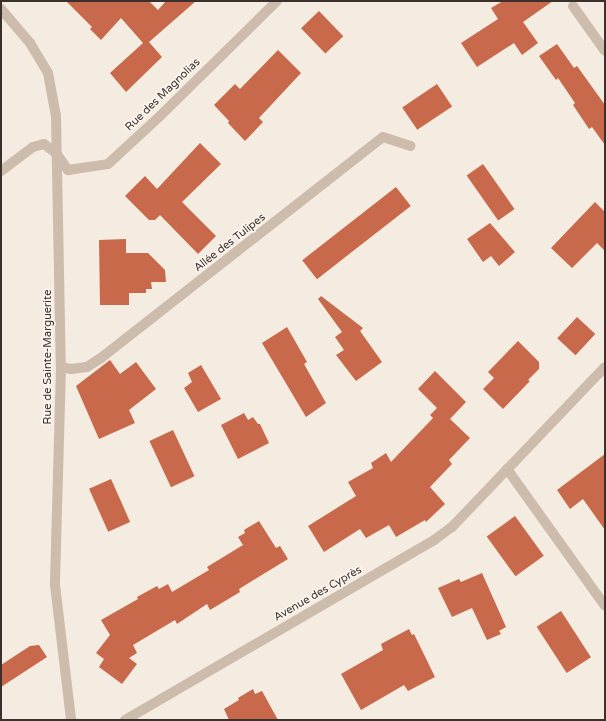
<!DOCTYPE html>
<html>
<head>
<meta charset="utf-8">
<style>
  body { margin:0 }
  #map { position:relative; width:606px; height:721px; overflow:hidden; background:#f4ebe1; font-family:"Varela Round",sans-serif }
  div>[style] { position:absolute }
  .building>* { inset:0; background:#c8694b; transform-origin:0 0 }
  .street>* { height:10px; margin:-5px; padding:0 5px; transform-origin:5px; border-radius:5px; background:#cdbbac }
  span { translate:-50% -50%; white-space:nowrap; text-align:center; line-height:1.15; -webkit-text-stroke:3.5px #fbf5ee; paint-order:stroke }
  .street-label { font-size:11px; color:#3b302b }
  .frame { position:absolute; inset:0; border:2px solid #3b302b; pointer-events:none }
</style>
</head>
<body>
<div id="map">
  <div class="building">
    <i style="clip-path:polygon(66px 1px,149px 1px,158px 10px,166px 1px,196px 1px,149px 42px,162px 57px,126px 92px,110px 73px,143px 43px,121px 18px,101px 40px,90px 29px,92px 27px)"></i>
    <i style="clip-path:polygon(503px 1px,553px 1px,523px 22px,538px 43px,522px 55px,514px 43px,477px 67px,461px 43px,498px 19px,491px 8px)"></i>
    <i style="left:319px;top:11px;width:35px;height:25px;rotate:46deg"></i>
    <i style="clip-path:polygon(557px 44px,574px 68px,577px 66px,605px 105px,605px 145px,592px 127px,589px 129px,573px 105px,575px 103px,558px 78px,556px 80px,539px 56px)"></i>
    <i style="clip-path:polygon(278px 50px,301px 73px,259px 118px,263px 122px,245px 141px,228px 123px,229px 121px,214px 105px,235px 84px,240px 89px)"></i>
    <i style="left:437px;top:84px;width:27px;height:42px;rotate:56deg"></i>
    <i style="clip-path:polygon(200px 143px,221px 164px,182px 202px,216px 236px,198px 254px,160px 215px,155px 220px,149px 220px,125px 196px,145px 176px,157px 189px)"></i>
    <i style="left:483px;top:164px;width:55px;height:20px;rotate:55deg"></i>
    <i style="left:396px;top:187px;width:24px;height:119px;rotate:52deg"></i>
    <i style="clip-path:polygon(595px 202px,605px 212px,605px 251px,597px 243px,572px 268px,551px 248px)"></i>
    <i style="clip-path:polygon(490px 223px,515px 252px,499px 266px,491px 256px,483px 262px,467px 239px)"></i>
    <i style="clip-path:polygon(126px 239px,126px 253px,148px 253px,165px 270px,166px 282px,151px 282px,152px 289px,146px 289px,146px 293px,129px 293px,129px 305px,100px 305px,99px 240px)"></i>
    <i style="clip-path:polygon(321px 296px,363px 328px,360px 331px,382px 362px,356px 381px,336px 355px,344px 350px,335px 337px,342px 332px,318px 299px)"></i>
    <i style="left:577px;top:317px;width:25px;height:29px;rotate:43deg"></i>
    <i style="clip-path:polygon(287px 327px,307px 362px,304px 364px,326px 403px,306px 417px,262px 343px)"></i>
    <i style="clip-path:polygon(518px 341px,539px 362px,539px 369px,528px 380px,530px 381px,503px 409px,483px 389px,494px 378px,488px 372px)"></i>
    <i style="clip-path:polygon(110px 360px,120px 374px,136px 362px,156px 389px,129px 410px,135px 423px,99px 439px,76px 386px)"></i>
    <i style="clip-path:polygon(201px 365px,221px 399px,198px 412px,184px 388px,192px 382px,188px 373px)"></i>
    <i style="clip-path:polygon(435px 371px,466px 402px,450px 419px,470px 438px,449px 460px,452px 464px,430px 487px,445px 504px,426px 522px,425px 520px,396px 537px,389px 525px,366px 538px,360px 529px,324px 552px,308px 526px,356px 496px,348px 482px,373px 468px,371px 463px,386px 453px,391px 462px,433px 418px,430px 415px,437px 408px,418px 389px)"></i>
    <i style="clip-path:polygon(244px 413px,248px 420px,253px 417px,258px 424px,260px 424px,269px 443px,238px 459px,221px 425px)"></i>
    <i style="left:173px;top:430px;width:51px;height:26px;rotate:65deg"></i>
    <i style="clip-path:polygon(605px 454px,605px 530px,583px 499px,570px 509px,557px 490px)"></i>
    <i style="left:111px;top:479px;width:47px;height:24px;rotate:66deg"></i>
    <i style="left:515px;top:516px;width:49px;height:35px;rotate:54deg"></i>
    <i style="clip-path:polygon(259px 521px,276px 548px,280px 546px,288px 559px,239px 589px,240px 592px,210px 610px,207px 604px,177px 624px,175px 620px,133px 645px,137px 653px,129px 658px,137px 664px,122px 684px,99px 667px,104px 659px,96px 653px,110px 635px,101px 620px,138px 599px,137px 597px,157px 586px,159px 589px,168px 584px,172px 592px,209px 570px,207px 567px,243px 545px,238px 537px,245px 533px,244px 530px)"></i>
    <i style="clip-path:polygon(482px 573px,506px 627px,499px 631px,501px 634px,487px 640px,472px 608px,452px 617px,438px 588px,459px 579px,461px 582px)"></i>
    <i style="left:561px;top:611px;width:55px;height:29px;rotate:57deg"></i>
    <i style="clip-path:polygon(409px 629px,412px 635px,414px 634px,435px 677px,408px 691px,404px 685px,361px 710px,341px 674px,383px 650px,381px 644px)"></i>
    <i style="clip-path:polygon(39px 645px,47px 657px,1px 687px,1px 665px,30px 646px)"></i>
    <i style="clip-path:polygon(253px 689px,255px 694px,262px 691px,278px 720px,229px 720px,224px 709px,239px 700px,238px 698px)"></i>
  </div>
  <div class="street">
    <i style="left:573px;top:6px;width:55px;rotate:54.6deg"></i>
    <i style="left:1px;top:9px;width:45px;rotate:49.5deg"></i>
    <i style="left:30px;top:43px;width:35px;rotate:59deg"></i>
    <i style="left:48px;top:73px;width:44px;rotate:79.5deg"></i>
    <i style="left:56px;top:116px;width:251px;rotate:88.9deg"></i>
    <i style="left:61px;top:367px;width:218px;rotate:91.6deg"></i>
    <i style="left:55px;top:585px;width:136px;rotate:83.2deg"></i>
    <i style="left:1px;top:171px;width:40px;rotate:-37deg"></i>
    <i style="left:33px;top:147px;width:11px;rotate:-15deg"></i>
    <i style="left:44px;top:144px;width:15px;rotate:37deg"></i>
    <i style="left:56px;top:153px;width:21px;rotate:55deg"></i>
    <i style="left:68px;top:170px;width:40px;rotate:-8.5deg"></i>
    <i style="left:108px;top:164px;width:71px;rotate:-42.7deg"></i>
    <i style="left:160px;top:116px;width:164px;rotate:-44.5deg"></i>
    <i style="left:61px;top:367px;width:10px;rotate:11deg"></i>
    <i style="left:71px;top:369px;width:16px;rotate:-7deg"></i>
    <i style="left:87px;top:367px;width:17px;rotate:-33deg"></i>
    <i style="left:101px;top:358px;width:358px;rotate:-38.1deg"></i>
    <i style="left:383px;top:137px;width:29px;rotate:18deg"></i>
    <i style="left:507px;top:469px;width:168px;rotate:54.4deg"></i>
    <i style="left:125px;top:720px;width:358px;rotate:-30.2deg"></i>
    <i style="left:434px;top:540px;width:22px;rotate:-36deg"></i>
    <i style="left:452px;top:527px;width:221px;rotate:-46.3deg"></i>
  </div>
  <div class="street-label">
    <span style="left:163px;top:95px;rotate:-44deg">Rue des Magnolias</span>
    <span style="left:230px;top:243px;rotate:-38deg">Allée des Tulipes</span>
    <span style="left:48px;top:357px;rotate:-90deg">Rue de Sainte-Marguerite</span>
    <span style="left:318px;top:594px;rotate:-30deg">Avenue des Cyprès</span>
  </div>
  <div class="frame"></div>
</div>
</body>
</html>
